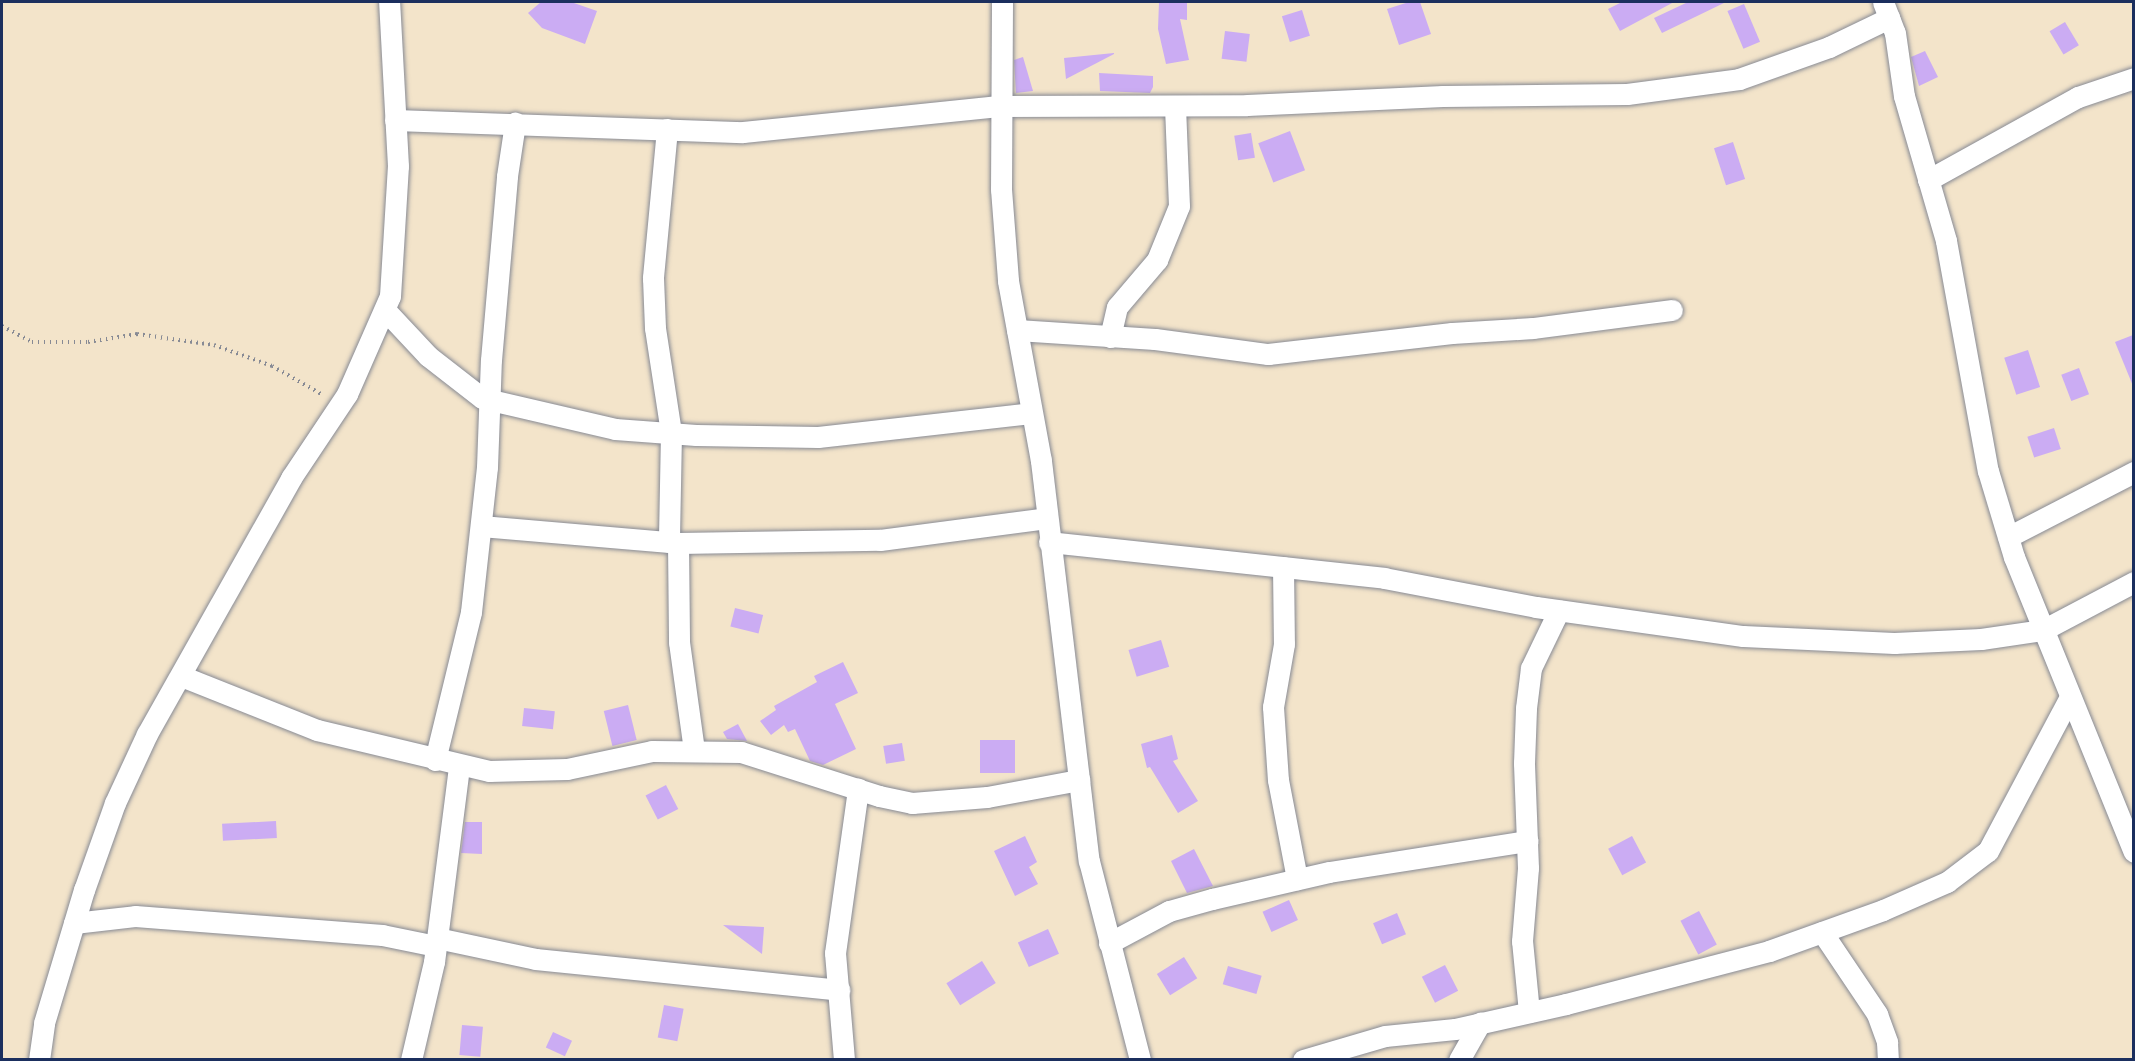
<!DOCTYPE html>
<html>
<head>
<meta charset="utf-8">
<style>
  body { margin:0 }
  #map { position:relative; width:2135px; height:1061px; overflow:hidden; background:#f3e4ca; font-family:Mynerve,sans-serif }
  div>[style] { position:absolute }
  .building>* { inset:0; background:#cbacf3; transform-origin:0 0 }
  .path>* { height:4px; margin-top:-2px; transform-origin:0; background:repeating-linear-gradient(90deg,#878a94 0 1.5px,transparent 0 6px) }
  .roads { filter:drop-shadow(0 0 2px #878a94) drop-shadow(0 0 2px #878a94) }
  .minor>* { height:21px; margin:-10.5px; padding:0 10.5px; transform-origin:10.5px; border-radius:10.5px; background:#fff }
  span { translate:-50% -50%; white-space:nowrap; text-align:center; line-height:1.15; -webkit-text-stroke:6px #f7f3e8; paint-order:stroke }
  .frame { position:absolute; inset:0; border:3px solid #1b2f5e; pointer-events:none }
</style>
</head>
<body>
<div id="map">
  <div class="building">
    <i style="clip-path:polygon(541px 2px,571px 2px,597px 11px,585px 44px,542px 28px,528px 13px)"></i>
    <i style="clip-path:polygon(1159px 2px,1187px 2px,1187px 20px,1180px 19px,1189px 60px,1166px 64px,1158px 29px)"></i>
    <i style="clip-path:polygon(1409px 2px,1420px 2px,1431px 34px,1399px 45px,1387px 9px)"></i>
    <i style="clip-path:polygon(1622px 2px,1674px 2px,1620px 31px,1608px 9px)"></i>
    <i style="clip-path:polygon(1688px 2px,1726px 2px,1662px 33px,1654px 18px)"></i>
    <i style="left:1744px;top:4px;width:41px;height:18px;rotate:67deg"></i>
    <i style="left:1302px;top:10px;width:27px;height:21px;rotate:73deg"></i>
    <i style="left:2065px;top:22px;width:27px;height:18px;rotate:59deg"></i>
    <i style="left:1225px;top:31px;width:25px;height:28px;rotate:7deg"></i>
    <i style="clip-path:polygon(1925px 51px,1938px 77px,1919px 86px,1911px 57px)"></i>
    <i style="clip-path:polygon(1114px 53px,1114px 54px,1066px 79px,1064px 58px)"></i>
    <i style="clip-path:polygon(1023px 57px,1033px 91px,1016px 93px,1014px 60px)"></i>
    <i style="clip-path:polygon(1099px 73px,1153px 76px,1153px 87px,1150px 93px,1100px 91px)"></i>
    <i style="left:1290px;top:131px;width:42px;height:34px;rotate:69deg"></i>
    <i style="left:1251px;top:133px;width:25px;height:17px;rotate:81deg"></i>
    <i style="left:1733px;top:142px;width:39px;height:20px;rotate:72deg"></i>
    <i style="clip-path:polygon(2133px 335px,2133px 386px,2115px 342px)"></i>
    <i style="left:2028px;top:350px;width:39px;height:25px;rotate:72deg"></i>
    <i style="left:2079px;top:368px;width:28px;height:19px;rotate:69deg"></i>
    <i style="left:2054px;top:428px;width:22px;height:28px;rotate:72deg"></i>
    <i style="left:735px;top:608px;width:29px;height:19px;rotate:14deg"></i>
    <i style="left:1161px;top:640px;width:28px;height:34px;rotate:73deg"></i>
    <i style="clip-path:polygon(843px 662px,858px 693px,835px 704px,856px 749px,823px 765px,810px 761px,795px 729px,788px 732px,784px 725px,771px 735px,760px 721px,776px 710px,774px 706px,817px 682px,814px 676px)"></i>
    <i style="left:628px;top:705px;width:36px;height:25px;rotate:76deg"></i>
    <i style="left:524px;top:708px;width:31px;height:18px;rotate:6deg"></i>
    <i style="clip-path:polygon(738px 724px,747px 741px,727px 739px,723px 732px)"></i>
    <i style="clip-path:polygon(1172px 735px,1178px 759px,1173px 761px,1198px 801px,1178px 813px,1150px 767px,1147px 768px,1141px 744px)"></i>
    <i style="left:980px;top:740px;width:35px;height:33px"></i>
    <i style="left:902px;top:743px;width:18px;height:19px;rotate:81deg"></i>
    <i style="left:666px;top:785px;width:27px;height:23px;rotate:63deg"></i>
    <i style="left:276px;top:821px;width:17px;height:54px;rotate:87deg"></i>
    <i style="clip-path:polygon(465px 822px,482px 822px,482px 854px,461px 853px)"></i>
    <i style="clip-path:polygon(1025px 836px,1037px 862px,1029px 867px,1038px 884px,1015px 896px,994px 851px)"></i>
    <i style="left:1632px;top:836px;width:30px;height:27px;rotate:62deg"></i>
    <i style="clip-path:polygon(1194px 849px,1213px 886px,1187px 893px,1171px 861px)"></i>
    <i style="left:1289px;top:900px;width:22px;height:29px;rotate:66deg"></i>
    <i style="left:1699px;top:911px;width:38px;height:21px;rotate:62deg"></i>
    <i style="left:1397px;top:913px;width:23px;height:26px;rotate:67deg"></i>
    <i style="clip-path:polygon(723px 925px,764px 927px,762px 954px)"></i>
    <i style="left:1048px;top:929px;width:27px;height:33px;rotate:66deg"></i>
    <i style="left:1184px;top:957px;width:25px;height:32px;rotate:58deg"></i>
    <i style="left:982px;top:961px;width:26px;height:42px;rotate:58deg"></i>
    <i style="left:1445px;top:965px;width:29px;height:26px;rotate:63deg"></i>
    <i style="left:1228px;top:966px;width:35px;height:19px;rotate:16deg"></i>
    <i style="left:664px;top:1005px;width:20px;height:33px;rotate:11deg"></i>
    <i style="left:462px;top:1025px;width:21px;height:30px;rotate:5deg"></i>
    <i style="left:553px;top:1032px;width:21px;height:17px;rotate:25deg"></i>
  </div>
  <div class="path">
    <i style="left:2px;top:326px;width:34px;rotate:28deg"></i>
    <i style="left:32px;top:342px;width:56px"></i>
    <i style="left:88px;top:342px;width:50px;rotate:-9.3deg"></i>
    <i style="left:137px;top:334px;width:78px;rotate:8.1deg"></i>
    <i style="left:214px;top:345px;width:62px;rotate:19.9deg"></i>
    <i style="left:272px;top:366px;width:59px;rotate:29.6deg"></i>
  </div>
  <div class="roads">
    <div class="minor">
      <i style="left:1002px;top:2px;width:187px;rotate:90.3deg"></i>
      <i style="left:1001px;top:189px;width:92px;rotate:85.6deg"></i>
      <i style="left:1008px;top:281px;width:183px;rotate:79.6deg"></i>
      <i style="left:1041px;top:461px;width:403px;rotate:83.2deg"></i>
      <i style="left:1089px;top:861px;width:205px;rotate:75.6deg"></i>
      <i style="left:1883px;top:2px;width:33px;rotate:69deg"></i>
      <i style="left:1895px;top:33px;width:64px;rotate:81.9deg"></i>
      <i style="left:1904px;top:96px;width:151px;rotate:73.8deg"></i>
      <i style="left:1946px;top:241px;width:234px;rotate:79.7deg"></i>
      <i style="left:1988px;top:471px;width:90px;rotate:73.2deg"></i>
      <i style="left:2014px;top:557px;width:318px;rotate:67.9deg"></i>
      <i style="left:395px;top:120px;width:348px;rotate:2deg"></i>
      <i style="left:743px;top:132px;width:257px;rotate:-5.8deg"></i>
      <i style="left:999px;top:106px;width:248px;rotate:-0.2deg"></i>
      <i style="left:1247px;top:105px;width:196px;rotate:-2.6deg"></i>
      <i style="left:1443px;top:96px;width:184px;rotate:-0.6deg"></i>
      <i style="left:1627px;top:94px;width:113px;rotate:-7.6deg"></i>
      <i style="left:1739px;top:79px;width:96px;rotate:-19.6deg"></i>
      <i style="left:1829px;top:47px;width:67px;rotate:-25.8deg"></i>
      <i style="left:667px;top:129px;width:150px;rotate:95.4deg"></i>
      <i style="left:653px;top:278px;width:50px;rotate:87.7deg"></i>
      <i style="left:655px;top:328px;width:106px;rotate:81.3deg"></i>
      <i style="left:671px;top:433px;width:109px;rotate:91.1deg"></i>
      <i style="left:1928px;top:180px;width:171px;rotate:-29deg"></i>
      <i style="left:2078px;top:97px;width:59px;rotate:-18.7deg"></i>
      <i style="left:385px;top:310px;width:63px;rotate:46.9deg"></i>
      <i style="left:428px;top:356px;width:68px;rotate:37.9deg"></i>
      <i style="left:482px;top:398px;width:137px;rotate:13.1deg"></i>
      <i style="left:615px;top:429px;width:81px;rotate:4.2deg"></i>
      <i style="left:696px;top:435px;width:122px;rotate:0.9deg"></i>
      <i style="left:818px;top:437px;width:214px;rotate:-6.4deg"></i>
      <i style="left:1017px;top:330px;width:138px;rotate:3.7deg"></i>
      <i style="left:1155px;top:339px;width:114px;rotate:7.6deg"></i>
      <i style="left:1268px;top:354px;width:185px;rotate:-6.5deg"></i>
      <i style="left:1452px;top:333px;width:81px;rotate:-3.5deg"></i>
      <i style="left:1533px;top:328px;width:140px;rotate:-7.4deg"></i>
      <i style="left:1110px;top:337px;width:31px;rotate:-77deg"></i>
      <i style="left:1117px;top:307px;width:62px;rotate:-49.6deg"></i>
      <i style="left:1157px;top:260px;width:58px;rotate:-67.8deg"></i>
      <i style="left:1179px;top:206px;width:100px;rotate:-92.3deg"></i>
      <i style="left:481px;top:526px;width:198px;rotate:4.9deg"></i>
      <i style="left:678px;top:543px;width:202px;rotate:-0.9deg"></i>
      <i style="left:880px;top:540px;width:168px;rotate:-7.5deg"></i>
      <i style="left:2008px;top:537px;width:142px;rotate:-27.3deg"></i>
      <i style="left:1049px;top:542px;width:337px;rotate:6.1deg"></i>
      <i style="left:1384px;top:578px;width:155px;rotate:10.8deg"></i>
      <i style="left:1536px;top:607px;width:209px;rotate:8deg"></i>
      <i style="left:1743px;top:636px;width:151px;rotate:2.7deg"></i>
      <i style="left:1894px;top:643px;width:87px;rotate:-2.6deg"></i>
      <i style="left:1981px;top:639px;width:63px;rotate:-8.3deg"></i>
      <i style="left:2043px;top:630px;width:103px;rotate:-27.8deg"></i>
      <i style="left:678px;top:543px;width:99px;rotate:89.4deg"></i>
      <i style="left:679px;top:642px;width:109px;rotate:82.1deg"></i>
      <i style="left:1283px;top:567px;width:77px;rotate:89.3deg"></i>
      <i style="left:1284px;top:644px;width:64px;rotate:99.9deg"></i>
      <i style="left:1273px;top:707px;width:73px;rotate:86.1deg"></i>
      <i style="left:1278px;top:780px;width:101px;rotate:79.1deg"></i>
      <i style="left:181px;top:676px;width:146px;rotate:21.7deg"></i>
      <i style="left:317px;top:730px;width:177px;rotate:13.4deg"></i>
      <i style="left:489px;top:771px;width:78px;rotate:-1.5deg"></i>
      <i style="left:567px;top:769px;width:87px;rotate:-12deg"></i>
      <i style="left:652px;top:751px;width:89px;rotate:0.6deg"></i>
      <i style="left:741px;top:752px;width:145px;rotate:17.7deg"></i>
      <i style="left:879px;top:796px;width:34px;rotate:12deg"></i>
      <i style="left:912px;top:803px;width:75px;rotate:-4.6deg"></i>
      <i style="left:987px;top:797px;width:94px;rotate:-10.5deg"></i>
      <i style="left:435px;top:760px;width:152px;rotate:-76.3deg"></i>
      <i style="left:471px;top:612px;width:146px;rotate:-83.7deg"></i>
      <i style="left:487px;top:467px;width:107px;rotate:-87.9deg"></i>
      <i style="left:491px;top:360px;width:185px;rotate:-85deg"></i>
      <i style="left:507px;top:176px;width:54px;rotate:-81.4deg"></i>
      <i style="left:74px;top:923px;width:61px;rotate:-6.5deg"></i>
      <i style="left:135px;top:916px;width:248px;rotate:4.4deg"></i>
      <i style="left:382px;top:935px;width:55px;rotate:11.5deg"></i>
      <i style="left:1822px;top:932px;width:99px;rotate:56.1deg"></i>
      <i style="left:1877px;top:1014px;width:30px;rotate:70deg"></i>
      <i style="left:1887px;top:1042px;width:18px;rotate:87deg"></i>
      <i style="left:437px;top:938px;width:101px;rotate:12deg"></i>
      <i style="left:536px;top:959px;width:305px;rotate:5.8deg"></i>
      <i style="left:1109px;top:943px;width:68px;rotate:-28.1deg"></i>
      <i style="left:1169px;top:911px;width:45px;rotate:-15.6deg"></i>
      <i style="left:1212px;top:899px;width:120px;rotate:-13deg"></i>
      <i style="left:1329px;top:872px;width:201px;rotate:-8.9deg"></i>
      <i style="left:1529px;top:1012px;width:71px;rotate:-95.6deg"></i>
      <i style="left:1522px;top:941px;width:73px;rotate:-85.3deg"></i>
      <i style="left:1528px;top:868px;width:105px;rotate:-92.2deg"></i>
      <i style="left:1524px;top:763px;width:55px;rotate:-87.9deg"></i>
      <i style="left:1526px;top:708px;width:40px;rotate:-82.9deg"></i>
      <i style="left:1531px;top:668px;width:64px;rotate:-64.2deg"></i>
      <i style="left:39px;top:1060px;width:37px;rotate:-82deg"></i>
      <i style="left:44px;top:1023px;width:139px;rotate:-73.3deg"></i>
      <i style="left:84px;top:890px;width:92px;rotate:-70.4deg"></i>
      <i style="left:115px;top:803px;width:76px;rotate:-65.1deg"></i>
      <i style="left:147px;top:734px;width:294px;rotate:-60.6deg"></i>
      <i style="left:291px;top:478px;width:101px;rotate:-56.3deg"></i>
      <i style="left:347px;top:394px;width:107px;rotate:-66.3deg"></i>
      <i style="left:390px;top:296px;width:130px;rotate:-86.5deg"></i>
      <i style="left:398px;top:166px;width:164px;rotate:-93.1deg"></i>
      <i style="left:411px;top:1060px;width:101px;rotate:-76.8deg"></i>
      <i style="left:434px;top:962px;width:198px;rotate:-82.7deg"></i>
      <i style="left:844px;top:1060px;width:107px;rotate:-94.8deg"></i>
      <i style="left:835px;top:953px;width:166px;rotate:-82deg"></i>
      <i style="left:1303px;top:1060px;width:85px;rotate:-16.3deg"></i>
      <i style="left:1385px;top:1036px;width:70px;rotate:-5.7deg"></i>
      <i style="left:1455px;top:1029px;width:114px;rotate:-12.7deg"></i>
      <i style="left:1566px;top:1004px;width:210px;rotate:-14.6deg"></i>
      <i style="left:1769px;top:951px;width:121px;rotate:-19.8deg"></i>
      <i style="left:1883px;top:910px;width:70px;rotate:-23.6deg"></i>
      <i style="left:1947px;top:882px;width:51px;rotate:-37.1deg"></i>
      <i style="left:1988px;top:851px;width:174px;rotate:-62deg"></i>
      <i style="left:1459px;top:1060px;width:43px;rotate:-60.4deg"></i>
    </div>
  </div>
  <div class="frame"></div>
</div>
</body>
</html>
